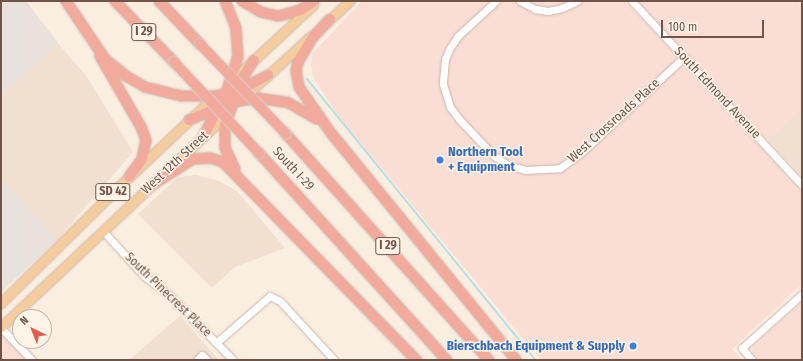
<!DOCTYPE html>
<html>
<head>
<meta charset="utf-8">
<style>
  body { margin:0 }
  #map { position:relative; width:803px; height:361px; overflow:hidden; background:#faeee1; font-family:"Fira Sans Condensed",sans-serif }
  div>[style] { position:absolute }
  .residential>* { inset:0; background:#f1dfd0 }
  .commercial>* { inset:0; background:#faddd5 }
  .industrial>* { inset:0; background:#e9e1dc }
  .stream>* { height:2px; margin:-1px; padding:0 1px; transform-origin:1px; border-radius:1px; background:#b8e0e2 }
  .roads { filter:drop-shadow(0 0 1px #cab5a9) drop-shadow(0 0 1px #cab5a9) }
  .minor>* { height:7px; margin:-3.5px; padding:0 3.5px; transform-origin:3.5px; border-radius:3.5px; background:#fff }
  .major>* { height:9px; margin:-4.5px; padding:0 4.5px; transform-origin:4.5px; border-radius:4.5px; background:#f5cc9d }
  .highway>* { height:10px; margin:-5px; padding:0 5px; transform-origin:5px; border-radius:5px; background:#f1aa9c }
  .bridges { filter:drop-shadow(0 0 1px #d7cfcc) drop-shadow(0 0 1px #d7cfcc) }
  .highway-bridge>* { height:10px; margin:-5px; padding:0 5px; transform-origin:5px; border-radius:5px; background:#f1aa9c }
  .dots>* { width:11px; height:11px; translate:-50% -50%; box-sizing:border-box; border:2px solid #fef3e7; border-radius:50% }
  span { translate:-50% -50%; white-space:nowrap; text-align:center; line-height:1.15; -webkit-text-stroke:3px #fef3e7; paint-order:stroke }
  .shield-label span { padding:1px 3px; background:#fef3e7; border:1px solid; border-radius:3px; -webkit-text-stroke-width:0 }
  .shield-label { font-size:12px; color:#70544a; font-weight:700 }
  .street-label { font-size:13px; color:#70544a }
  .shop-label { font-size:13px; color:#366cbe; font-weight:700 }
  .left { translate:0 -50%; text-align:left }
  .right { translate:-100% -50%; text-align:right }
  .frame { position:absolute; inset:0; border:2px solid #70544a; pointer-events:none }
  .north { position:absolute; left:12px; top:309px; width:40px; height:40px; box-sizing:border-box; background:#fef3e7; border:1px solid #c5b3a8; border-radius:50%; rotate:317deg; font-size:11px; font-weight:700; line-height:16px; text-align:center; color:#70544a }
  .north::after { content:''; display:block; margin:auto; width:14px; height:18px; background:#dd604d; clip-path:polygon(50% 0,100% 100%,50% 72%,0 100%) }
  .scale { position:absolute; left:661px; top:20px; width:103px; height:18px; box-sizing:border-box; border:2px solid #70544a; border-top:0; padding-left:5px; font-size:12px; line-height:14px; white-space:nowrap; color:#70544a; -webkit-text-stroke:3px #fef3e7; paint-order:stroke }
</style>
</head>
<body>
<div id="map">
  <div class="residential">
    <i style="clip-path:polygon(58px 43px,87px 77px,133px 152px,57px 240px,1px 179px,1px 96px)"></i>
    <i style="clip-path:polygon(802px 108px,802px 177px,768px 140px)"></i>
    <i style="clip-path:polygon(196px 175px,219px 181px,237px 191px,285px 248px,235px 267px,212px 288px,138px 214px,178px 177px)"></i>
    <i style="clip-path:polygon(180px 316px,219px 360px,129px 360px)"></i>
  </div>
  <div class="commercial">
    <i style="clip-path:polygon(362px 1px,625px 1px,802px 192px,802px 284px,732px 349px,742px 360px,541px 360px,340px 118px,314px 79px,311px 65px,312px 54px)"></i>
    <i style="clip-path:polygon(637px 1px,797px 1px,802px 5px,802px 108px,768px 140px)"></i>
    <i style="clip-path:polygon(802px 301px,802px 360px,758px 360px,752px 352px,753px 346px)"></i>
    <i style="clip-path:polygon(1px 332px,27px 360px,1px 360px)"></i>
  </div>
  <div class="industrial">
    <i style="clip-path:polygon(1px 1px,26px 1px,58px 43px,1px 96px)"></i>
    <i style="clip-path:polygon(1px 179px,57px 240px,1px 292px)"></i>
  </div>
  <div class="stream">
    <i style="left:307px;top:79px;width:362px;rotate:50.9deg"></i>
  </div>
  <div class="roads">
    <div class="minor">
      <i style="left:496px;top:1px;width:52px;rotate:137.4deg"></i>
      <i style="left:458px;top:36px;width:14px;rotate:124deg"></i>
      <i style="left:450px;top:48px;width:12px;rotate:114deg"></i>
      <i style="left:445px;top:59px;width:25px;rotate:95deg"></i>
      <i style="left:443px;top:84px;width:24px;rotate:73deg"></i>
      <i style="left:450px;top:107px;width:15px;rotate:53deg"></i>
      <i style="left:459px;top:119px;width:50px;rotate:46.6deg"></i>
      <i style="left:493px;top:155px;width:18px;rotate:34deg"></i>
      <i style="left:508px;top:165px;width:18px;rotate:16deg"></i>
      <i style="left:525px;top:170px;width:35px;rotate:-3deg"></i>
      <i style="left:560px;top:168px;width:26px;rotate:-36deg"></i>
      <i style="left:581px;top:153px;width:141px;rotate:-43deg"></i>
      <i style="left:520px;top:1px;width:17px;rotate:28deg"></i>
      <i style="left:535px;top:9px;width:13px;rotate:9deg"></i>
      <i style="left:548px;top:11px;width:14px;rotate:-12deg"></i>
      <i style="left:562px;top:8px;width:17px;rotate:-25deg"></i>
      <i style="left:632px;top:1px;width:251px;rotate:47.3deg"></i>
      <i style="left:103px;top:231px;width:61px;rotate:47.7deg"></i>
      <i style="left:144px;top:276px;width:31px;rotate:37deg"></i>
      <i style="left:169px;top:295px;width:91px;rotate:45.4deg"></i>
      <i style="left:1px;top:328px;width:45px;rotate:45.9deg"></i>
      <i style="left:217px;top:342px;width:70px;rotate:-41deg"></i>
      <i style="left:270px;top:296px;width:11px;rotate:27deg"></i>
      <i style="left:280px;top:301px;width:80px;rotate:47.5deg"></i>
      <i style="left:197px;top:360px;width:7px;rotate:-45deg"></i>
      <i style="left:202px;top:355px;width:7px;rotate:45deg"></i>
      <i style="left:752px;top:360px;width:16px;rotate:-130deg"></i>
      <i style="left:742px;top:348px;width:81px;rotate:-42deg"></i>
    </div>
    <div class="major">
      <i style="left:325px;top:24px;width:34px;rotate:-43deg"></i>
      <i style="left:229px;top:83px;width:115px;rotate:-42.9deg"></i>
      <i style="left:243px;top:98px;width:93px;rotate:-42.4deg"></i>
      <i style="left:1px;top:303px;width:158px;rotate:-44.7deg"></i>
      <i style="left:113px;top:192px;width:140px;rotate:-43.3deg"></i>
      <i style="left:1px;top:327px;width:315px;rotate:-43.3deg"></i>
    </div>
    <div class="highway">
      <i style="left:66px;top:1px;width:70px;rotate:56.1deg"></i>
      <i style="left:105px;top:59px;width:27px;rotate:39deg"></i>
      <i style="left:126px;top:76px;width:22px;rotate:30deg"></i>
      <i style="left:145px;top:87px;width:37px;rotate:14deg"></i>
      <i style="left:181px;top:96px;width:34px"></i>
      <i style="left:215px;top:96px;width:23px;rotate:-13deg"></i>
      <i style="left:237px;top:91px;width:35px;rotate:-27deg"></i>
      <i style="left:115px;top:1px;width:85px;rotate:46deg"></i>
      <i style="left:159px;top:1px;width:59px;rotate:46.4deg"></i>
      <i style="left:242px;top:1px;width:22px;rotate:30deg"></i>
      <i style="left:261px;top:12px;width:18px;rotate:13deg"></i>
      <i style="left:279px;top:16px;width:22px;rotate:-16deg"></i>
      <i style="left:300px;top:10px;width:17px;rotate:-33deg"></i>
      <i style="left:330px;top:19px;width:25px;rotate:133deg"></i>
      <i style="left:313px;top:37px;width:29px;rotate:121deg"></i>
      <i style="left:298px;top:62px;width:9px;rotate:103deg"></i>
      <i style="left:296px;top:71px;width:16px;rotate:79deg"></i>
      <i style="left:299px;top:87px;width:56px;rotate:55.2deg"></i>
      <i style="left:331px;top:133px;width:293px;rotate:50.8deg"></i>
      <i style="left:100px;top:56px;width:82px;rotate:60deg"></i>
      <i style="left:141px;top:127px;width:14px;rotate:69deg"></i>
      <i style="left:146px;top:140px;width:19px;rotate:102deg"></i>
      <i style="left:142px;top:159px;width:22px;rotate:126deg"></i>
      <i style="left:189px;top:120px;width:48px;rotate:-22.2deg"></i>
      <i style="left:233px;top:102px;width:24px;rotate:-9deg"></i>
      <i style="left:257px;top:98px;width:30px;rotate:8deg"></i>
      <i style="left:287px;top:102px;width:34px;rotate:30deg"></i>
      <i style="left:286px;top:134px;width:304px;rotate:48.1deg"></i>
      <i style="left:203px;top:137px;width:50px;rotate:-62.4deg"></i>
      <i style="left:226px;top:93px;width:38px;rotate:-72deg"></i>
      <i style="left:238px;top:57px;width:29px;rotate:-94deg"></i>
      <i style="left:236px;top:28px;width:29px;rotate:-112deg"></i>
      <i style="left:259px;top:153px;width:280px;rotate:47.8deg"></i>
      <i style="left:235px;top:169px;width:23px;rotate:-115deg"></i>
      <i style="left:225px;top:148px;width:23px;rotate:-90deg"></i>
      <i style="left:225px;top:125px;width:51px;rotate:-69.4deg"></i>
      <i style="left:243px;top:77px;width:20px;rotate:-57deg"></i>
      <i style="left:152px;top:185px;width:49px;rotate:-32.4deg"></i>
      <i style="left:193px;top:159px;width:17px;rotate:-3deg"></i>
      <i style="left:210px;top:158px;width:14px;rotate:17deg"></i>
      <i style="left:223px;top:162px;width:277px;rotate:45.7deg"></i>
    </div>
  </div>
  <div class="bridges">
    <div class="highway-bridge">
      <i style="left:200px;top:44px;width:124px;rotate:46.3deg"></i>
      <i style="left:174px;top:62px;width:125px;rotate:47deg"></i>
    </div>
  </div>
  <div class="dots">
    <i style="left:440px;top:160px;background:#3f7fe0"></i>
    <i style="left:633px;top:346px;background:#3f7fe0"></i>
  </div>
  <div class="shield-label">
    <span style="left:144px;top:32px">I 29</span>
    <span style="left:113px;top:192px">SD 42</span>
    <span style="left:388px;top:246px">I 29</span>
  </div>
  <div class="street-label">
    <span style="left:717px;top:93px;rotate:47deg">South Edmond Avenue</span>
    <span style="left:614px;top:121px;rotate:-42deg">West Crossroads Place</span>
    <span style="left:175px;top:163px;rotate:-43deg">West 12th Street</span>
    <span style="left:293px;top:169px;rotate:47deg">South I-29</span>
    <span style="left:168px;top:295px;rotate:44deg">South Pinecrest Place</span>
  </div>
  <div class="shop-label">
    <span class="left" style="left:448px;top:160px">Northern Tool<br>+ Equipment</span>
    <span class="right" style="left:625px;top:346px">Bierschbach Equipment &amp; Supply</span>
  </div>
  <div class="frame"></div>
  <div class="north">N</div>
  <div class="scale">100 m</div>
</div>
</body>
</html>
